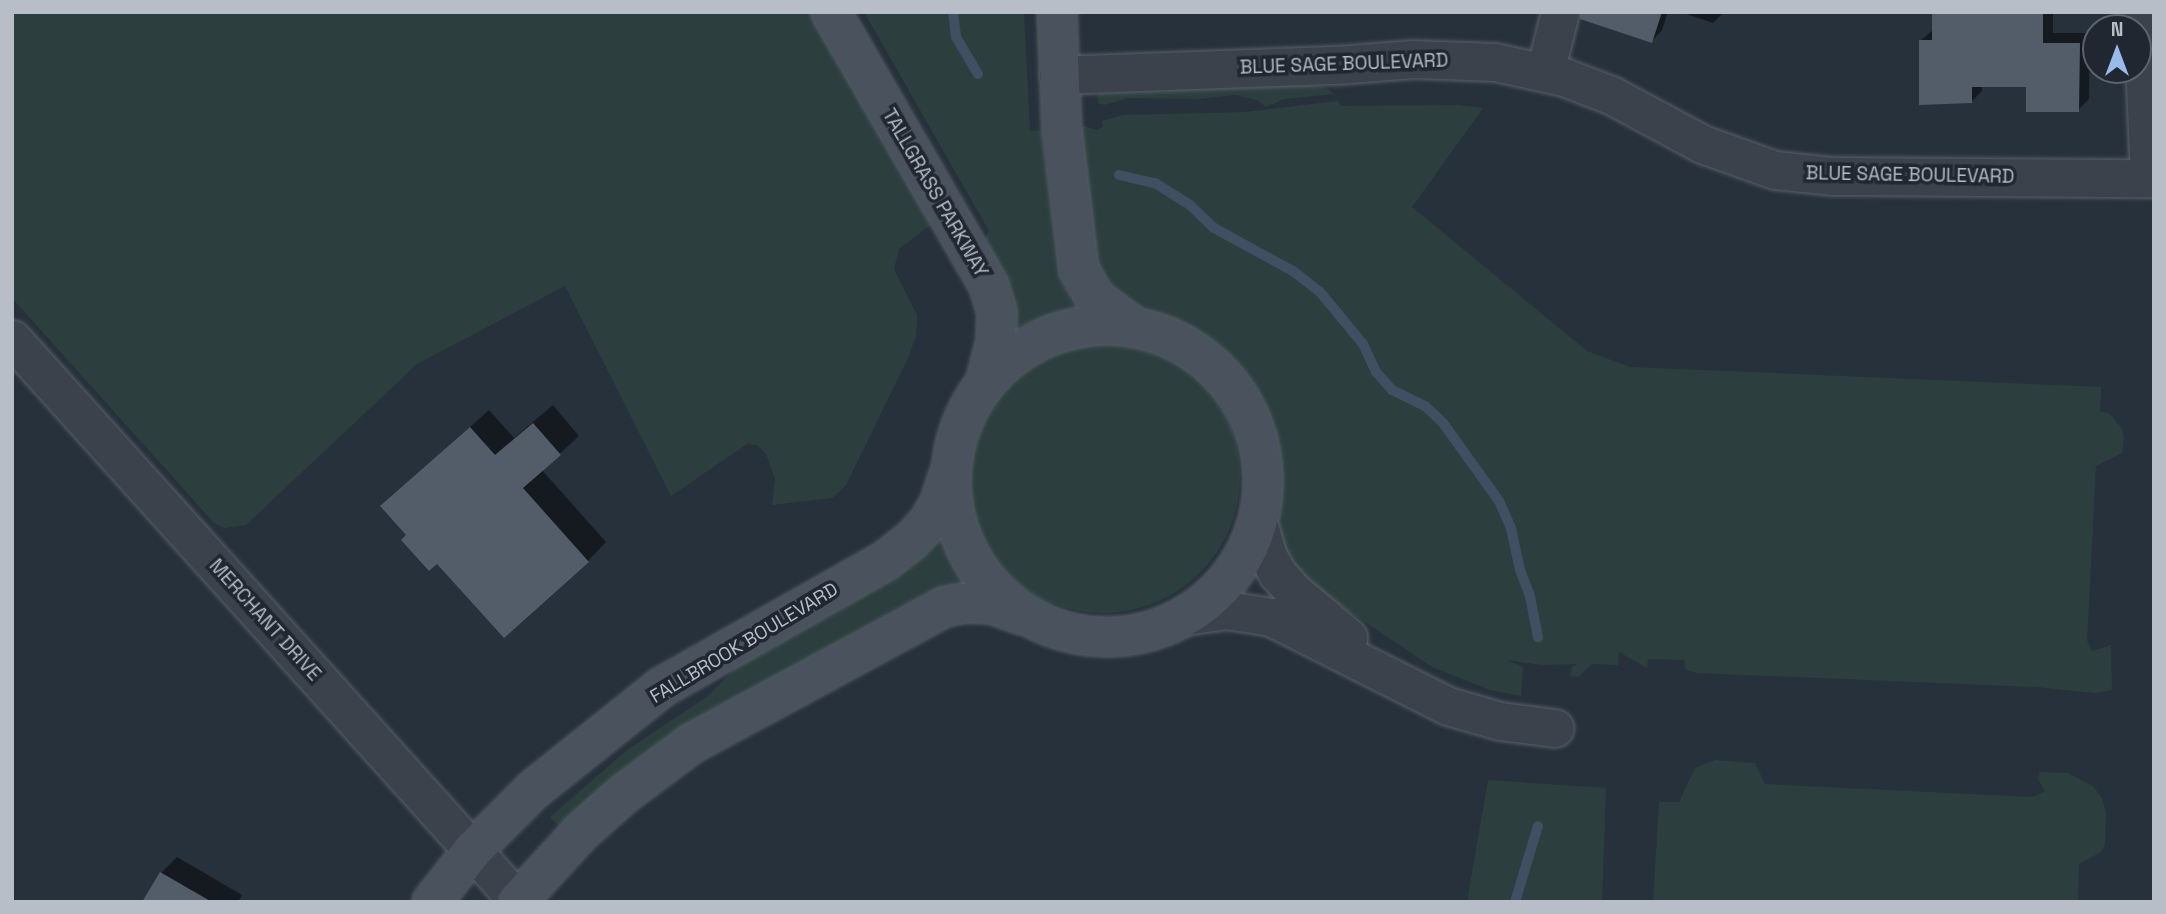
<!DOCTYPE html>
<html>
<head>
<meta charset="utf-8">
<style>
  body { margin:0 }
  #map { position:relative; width:2166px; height:914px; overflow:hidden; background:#27313b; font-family:"Space Grotesk",sans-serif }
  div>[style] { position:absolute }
  .green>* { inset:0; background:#2c3f3e }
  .round { border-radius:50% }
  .shadow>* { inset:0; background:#0007 }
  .stream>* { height:10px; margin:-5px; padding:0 5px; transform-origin:5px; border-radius:5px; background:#404f62 }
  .building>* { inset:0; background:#535d69 }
  .roads { filter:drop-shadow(0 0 2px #59606a) drop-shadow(0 0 2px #59606a) }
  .street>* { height:37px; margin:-18.5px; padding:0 18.5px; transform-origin:18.5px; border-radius:18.5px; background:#3b424c }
  .secondary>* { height:38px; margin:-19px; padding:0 19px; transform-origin:19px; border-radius:19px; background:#4a525e }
  .secondary>.ring { margin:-19px; padding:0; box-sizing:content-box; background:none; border:38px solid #4a525e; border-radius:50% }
  span { translate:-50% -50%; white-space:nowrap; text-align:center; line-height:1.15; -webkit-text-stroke:7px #202731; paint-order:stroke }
  .street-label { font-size:19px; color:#b7bec7 }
  .frame { position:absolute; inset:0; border:14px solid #b7bec7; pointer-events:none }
  .north { position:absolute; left:2082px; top:14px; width:70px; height:70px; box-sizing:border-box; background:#202731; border:2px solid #5c636d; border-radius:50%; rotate:0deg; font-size:19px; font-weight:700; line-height:28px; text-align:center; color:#b7bec7 }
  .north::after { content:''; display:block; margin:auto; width:24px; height:32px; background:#98bbeb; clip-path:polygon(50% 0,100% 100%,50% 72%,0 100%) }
</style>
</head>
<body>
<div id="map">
  <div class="green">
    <i style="clip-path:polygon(12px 12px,815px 12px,932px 224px,899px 249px,894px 269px,917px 315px,916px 336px,908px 358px,846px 485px,832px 498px,772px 505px,775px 479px,766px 454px,757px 445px,747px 444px,671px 496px,565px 286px,417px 364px,246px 525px,224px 528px,214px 523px,12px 298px)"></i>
    <i style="clip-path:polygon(864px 12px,1024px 12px,1030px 131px,1041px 130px,1061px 280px,1077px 307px,1016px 327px,1013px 296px,983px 241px,989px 231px)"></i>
    <i style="clip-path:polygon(1307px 85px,1325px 87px,1334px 94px,1284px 99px,1266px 107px,1257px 100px,1235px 95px,1198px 99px,1129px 98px,1104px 105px,1098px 103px,1097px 94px,1103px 93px)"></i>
    <i style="clip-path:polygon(1338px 101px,1341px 106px,1457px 105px,1483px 108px,1412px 207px,1587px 351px,1630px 367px,2101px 387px,2100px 411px,2110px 414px,2122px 429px,2124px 437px,2122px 453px,2096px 466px,2087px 640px,2092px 651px,2111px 645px,2112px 690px,2095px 693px,2036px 687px,1697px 673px,1686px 670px,1684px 660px,1648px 659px,1647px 668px,1619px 652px,1618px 665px,1592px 664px,1578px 677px,1570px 676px,1572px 667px,1578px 664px,1542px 665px,1507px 660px,1523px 667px,1521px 696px,1490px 690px,1432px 667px,1291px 572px,1271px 519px,1275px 472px,1273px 442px,1261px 408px,1229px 360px,1210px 343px,1184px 325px,1135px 307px,1095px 272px,1074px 129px,1084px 126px,1096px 130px,1103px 127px,1102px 121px,1123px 115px,1245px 112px)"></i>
    <i class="round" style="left:966px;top:339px;width:274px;height:274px"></i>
    <i style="clip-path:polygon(937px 542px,942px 542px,964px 583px,937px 589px,743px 694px,560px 827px,550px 817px,627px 750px,708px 696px,742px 661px,922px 557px)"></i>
    <i style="clip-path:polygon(1715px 760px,1755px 763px,1765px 784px,2033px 797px,2045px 791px,2038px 779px,2040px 772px,2068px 773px,2093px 786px,2102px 798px,2106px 813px,2105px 844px,2101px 852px,2079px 864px,2078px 902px,1653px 902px,1659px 802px,1679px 802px,1695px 768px)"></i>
    <i style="clip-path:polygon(1488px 780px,1606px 788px,1602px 902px,1467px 902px)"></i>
  </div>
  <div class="shadow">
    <i style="clip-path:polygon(1618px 12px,1668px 12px,1662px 30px,1652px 41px)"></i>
    <i style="clip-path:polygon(1681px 12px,1724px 12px,1713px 23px)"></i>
    <i style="clip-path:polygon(1933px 12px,2053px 12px,2053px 33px,2090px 33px,2089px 99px,2078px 110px,2027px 85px,1982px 85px,1982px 91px,1972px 101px,1920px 41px,1933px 30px)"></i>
    <i style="clip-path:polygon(553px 405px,579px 436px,542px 470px,606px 542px,588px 561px,437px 562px,382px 506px,489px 410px,514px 438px)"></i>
    <i style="clip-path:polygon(177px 857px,242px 895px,238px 902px,144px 902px,161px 873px)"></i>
  </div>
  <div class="stream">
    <i style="left:953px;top:12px;width:25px;rotate:83deg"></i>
    <i style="left:956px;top:37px;width:43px;rotate:59.3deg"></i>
    <i style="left:1119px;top:175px;width:37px;rotate:13deg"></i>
    <i style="left:1155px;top:183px;width:41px;rotate:32.2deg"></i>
    <i style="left:1190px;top:205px;width:33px;rotate:44deg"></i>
    <i style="left:1214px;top:228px;width:90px;rotate:28.6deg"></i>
    <i style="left:1293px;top:271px;width:34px;rotate:38deg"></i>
    <i style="left:1320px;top:292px;width:67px;rotate:50.4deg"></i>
    <i style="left:1363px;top:344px;width:31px;rotate:65deg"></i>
    <i style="left:1376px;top:372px;width:24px;rotate:48deg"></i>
    <i style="left:1392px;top:390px;width:37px;rotate:26deg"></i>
    <i style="left:1425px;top:406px;width:25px;rotate:43deg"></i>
    <i style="left:1443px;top:423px;width:96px;rotate:54.3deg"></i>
    <i style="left:1499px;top:501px;width:30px;rotate:66deg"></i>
    <i style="left:1511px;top:528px;width:43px;rotate:77.9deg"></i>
    <i style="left:1520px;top:570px;width:28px;rotate:69deg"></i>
    <i style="left:1530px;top:596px;width:42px;rotate:79deg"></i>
    <i style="left:1515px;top:902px;width:79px;rotate:-73.2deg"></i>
  </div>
  <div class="building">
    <i style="clip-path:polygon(1580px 12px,1662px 12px,1652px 43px,1580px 19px)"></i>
    <i style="clip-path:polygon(1932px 12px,2043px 12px,2043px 43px,2080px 43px,2079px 112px,2026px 112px,2026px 87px,1972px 87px,1972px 103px,1919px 105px,1919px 40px,1932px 40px)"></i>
    <i style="clip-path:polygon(533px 423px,561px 455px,523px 488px,589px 562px,504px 638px,437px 564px,429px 571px,401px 540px,406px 535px,380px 506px,470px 427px,495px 455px)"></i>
    <i style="clip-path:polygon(160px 872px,212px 902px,142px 902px)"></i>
  </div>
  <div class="roads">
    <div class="street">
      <i style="left:2142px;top:12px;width:166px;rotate:87.6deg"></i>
      <i style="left:1545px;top:72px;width:62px;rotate:-76deg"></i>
      <i style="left:1058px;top:75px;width:279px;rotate:-2.1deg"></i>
      <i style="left:1337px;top:65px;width:76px;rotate:-4.5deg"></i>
      <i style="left:1413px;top:59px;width:82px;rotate:2.1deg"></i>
      <i style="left:1495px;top:62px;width:71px;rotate:12.3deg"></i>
      <i style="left:1564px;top:77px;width:50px;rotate:21deg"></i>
      <i style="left:1611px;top:95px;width:103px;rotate:28.3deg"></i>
      <i style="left:1702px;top:144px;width:77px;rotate:19.6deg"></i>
      <i style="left:1775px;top:170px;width:56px;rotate:6.1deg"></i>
      <i style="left:1831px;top:176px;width:323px;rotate:0.4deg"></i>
      <i style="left:12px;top:339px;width:756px;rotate:48deg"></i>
      <i style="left:1258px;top:522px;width:33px;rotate:74deg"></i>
      <i style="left:1267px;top:554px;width:21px;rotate:62deg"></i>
      <i style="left:1277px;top:573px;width:24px;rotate:48deg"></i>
      <i style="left:1293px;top:591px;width:72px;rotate:39.9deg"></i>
      <i style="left:1185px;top:616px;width:41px;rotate:-8.3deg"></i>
      <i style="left:1226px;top:610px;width:46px;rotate:8.8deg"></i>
      <i style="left:1271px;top:617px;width:198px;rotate:26.7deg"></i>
      <i style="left:1448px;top:706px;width:54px;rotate:16.1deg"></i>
      <i style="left:1500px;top:721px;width:55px;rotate:7.3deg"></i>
    </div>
    <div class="secondary">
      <i style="left:831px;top:12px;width:316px;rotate:60deg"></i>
      <i style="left:989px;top:286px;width:27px;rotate:73deg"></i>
      <i style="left:997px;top:312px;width:29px;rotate:92deg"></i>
      <i style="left:996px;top:341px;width:44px;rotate:104.3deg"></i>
      <i style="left:1057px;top:12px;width:118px;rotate:87.6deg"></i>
      <i style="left:1062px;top:130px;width:141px;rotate:83.1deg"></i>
      <i style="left:1079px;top:270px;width:32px;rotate:60deg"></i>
      <i style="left:1095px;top:298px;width:49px;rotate:36.6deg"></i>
      <i class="ring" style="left:951px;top:325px;width:274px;height:274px"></i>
      <i style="left:432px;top:902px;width:66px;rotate:-51.7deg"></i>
      <i style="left:473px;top:850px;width:85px;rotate:-45deg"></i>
      <i style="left:533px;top:790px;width:165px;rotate:-38.6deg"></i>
      <i style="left:662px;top:687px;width:256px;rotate:-29.5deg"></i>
      <i style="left:885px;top:561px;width:33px;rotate:-38deg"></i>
      <i style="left:911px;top:541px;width:25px;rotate:-47deg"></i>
      <i style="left:928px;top:523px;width:24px;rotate:-60deg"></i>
      <i style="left:940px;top:502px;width:28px;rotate:-72deg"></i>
      <i style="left:517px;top:902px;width:93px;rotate:-47.6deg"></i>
      <i style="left:580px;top:833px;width:59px;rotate:-41.6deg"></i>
      <i style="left:624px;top:794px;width:84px;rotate:-36.7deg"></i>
      <i style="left:691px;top:744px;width:288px;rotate:-28.4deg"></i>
      <i style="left:944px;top:607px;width:21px;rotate:-11deg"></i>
      <i style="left:965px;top:603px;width:27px;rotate:2deg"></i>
      <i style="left:992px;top:604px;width:32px;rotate:20deg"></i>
    </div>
  </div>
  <div class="street-label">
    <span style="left:1344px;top:64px;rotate:-2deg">BLUE SAGE BOULEVARD</span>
    <span style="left:1910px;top:175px;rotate:1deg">BLUE SAGE BOULEVARD</span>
    <span style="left:935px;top:193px;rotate:60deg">TALLGRASS PARKWAY</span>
    <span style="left:265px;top:620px;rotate:48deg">MERCHANT DRIVE</span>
    <span style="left:744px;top:643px;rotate:-31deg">FALLBROOK BOULEVARD</span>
  </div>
  <div class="frame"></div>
  <div class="north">N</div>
</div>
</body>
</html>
